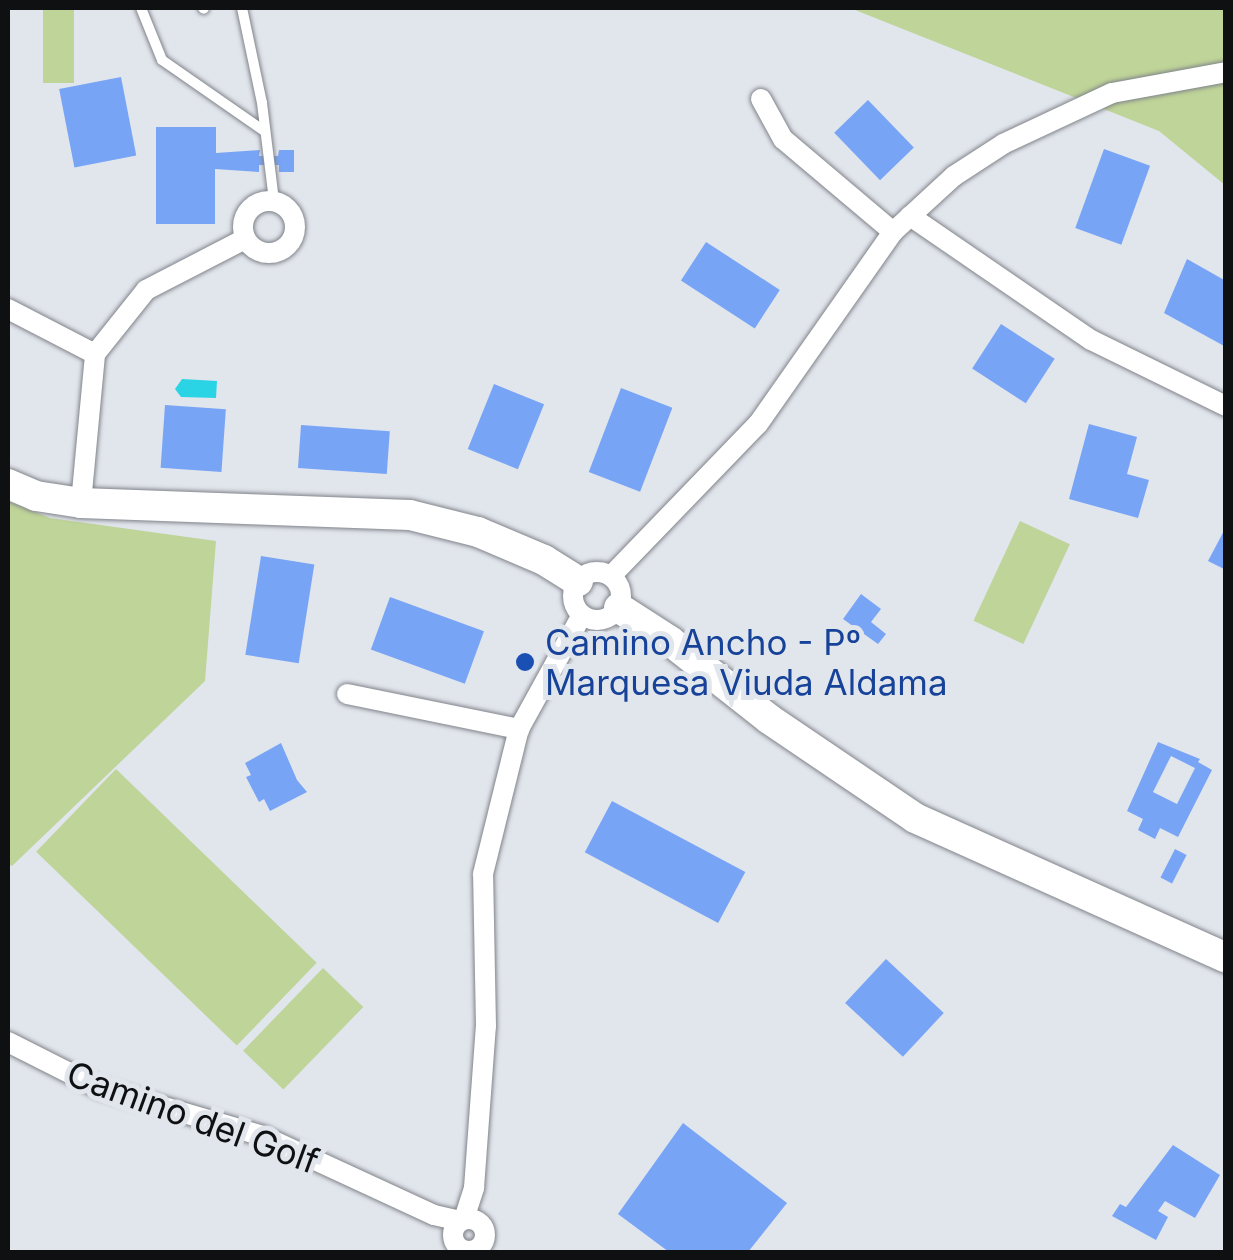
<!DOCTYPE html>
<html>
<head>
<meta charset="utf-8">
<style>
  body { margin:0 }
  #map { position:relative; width:1233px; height:1260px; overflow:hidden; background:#e1e5ec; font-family:Inter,sans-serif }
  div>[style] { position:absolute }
  .green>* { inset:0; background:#bfd498; transform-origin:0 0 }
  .water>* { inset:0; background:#2ad4e5 }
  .building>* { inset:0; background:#78a4f6; transform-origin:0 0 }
  .roads { filter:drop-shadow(0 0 2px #80848a) drop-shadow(0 0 2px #80848a) }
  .lane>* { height:10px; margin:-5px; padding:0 5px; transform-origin:5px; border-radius:5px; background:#fff }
  .street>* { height:20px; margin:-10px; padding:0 10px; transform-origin:10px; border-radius:10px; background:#fff }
  .street>.ring { margin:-10px; padding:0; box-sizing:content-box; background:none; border:20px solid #fff; border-radius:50% }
  .secondary>* { height:30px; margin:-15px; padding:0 15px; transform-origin:15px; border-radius:15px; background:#fff }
  .dots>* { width:28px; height:28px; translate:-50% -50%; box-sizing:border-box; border:5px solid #e1e5ec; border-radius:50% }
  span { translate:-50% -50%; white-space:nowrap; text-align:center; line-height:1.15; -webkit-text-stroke:10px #e1e5ec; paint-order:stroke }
  .transit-label { font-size:35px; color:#164399 }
  .left { translate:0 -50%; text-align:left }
  .street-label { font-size:35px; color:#0e1012 }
  .frame { position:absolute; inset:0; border:10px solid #0e1012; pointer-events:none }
</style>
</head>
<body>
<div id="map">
  <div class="green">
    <i style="left:43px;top:8px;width:31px;height:75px"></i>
    <i style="clip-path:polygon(850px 8px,1225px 8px,1225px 185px,1159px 131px)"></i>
    <i style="clip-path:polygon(8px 501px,50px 518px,216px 541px,205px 681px,12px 866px,8px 864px)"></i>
    <i style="left:1020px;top:521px;width:55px;height:110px;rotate:25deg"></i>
    <i style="left:116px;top:769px;width:279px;height:115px;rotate:44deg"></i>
    <i style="left:323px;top:968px;width:56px;height:115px;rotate:44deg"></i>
  </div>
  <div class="water">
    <i style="clip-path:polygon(182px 379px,217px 381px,216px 398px,181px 397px,175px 389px)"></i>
  </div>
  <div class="building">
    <i style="left:121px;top:77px;width:80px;height:63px;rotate:79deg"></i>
    <i style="left:868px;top:100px;width:66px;height:47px;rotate:46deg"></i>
    <i style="clip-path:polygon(156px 127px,216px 127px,216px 153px,260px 150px,259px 156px,278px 156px,279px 150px,294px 150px,294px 172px,279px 172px,279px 165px,259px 165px,259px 172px,215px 169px,215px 224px,156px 224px)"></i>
    <i style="left:1104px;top:149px;width:49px;height:84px;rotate:20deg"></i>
    <i style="left:706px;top:242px;width:88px;height:46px;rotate:33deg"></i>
    <i style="clip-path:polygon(1187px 259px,1226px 281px,1226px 347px,1164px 313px)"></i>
    <i style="left:1001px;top:324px;width:64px;height:53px;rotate:33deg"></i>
    <i style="left:494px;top:384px;width:54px;height:70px;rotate:22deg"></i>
    <i style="left:621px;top:388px;width:55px;height:90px;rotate:21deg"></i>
    <i style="left:165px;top:405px;width:61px;height:63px;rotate:4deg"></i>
    <i style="clip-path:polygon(1089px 424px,1137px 437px,1127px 474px,1149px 480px,1138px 518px,1069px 499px)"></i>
    <i style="left:301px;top:425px;width:89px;height:43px;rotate:4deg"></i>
    <i style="clip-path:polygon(1226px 527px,1226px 570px,1208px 561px)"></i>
    <i style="left:261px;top:556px;width:54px;height:100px;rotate:9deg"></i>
    <i style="clip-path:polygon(861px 594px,881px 609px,871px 622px,886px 634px,878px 644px,843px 619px)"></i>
    <i style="left:390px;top:597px;width:100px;height:56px;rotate:20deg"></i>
    <i style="clip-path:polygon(evenodd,1158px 742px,1200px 759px,1198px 762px,1212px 770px,1178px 837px,1160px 828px,1155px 839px,1138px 830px,1143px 819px,1127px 811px,1158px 742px,1171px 756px,1195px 768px,1177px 804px,1153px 792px,1171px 756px)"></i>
    <i style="clip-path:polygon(281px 743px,297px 780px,307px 792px,270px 811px,264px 799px,259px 802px,246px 777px,251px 775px,245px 763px)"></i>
    <i style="left:612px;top:801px;width:151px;height:58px;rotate:28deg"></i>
    <i style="left:1175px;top:849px;width:13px;height:32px;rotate:27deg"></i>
    <i style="left:886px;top:959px;width:79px;height:60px;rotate:43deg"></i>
    <i style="clip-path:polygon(683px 1123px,787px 1203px,748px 1252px,669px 1252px,618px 1214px)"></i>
    <i style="clip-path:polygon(1173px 1145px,1220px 1175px,1195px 1218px,1165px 1201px,1158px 1211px,1168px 1217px,1156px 1240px,1112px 1216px,1120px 1204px,1126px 1207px)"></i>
  </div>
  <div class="roads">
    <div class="lane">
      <i style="left:141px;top:8px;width:56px;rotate:68deg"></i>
      <i style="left:162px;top:60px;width:124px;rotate:34.8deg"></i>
      <i style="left:203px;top:8px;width:1px;rotate:45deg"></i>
      <i style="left:242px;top:8px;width:97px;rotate:78.1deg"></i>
      <i style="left:262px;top:103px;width:99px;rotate:83deg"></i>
    </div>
    <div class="street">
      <i style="left:761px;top:99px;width:46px;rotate:61.2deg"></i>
      <i style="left:783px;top:139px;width:144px;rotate:40.2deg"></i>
      <i class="ring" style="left:243px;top:201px;width:32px;height:32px"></i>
      <i style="left:910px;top:216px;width:219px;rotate:34.4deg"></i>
      <i style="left:1091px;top:340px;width:150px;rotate:26.1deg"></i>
      <i style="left:8px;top:309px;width:98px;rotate:27.3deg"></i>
      <i style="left:81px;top:503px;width:150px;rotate:-84.6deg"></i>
      <i style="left:95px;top:354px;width:82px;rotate:-51.4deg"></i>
      <i style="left:146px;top:290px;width:111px;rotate:-27.3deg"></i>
      <i class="ring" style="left:573px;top:572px;width:28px;height:28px"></i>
      <i style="left:611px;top:576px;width:211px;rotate:-46deg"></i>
      <i style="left:758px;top:424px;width:235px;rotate:-54.9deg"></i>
      <i style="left:893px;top:232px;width:83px;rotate:-42.6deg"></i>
      <i style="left:954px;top:176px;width:59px;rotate:-33.1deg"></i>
      <i style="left:1003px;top:144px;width:120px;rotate:-25.1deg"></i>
      <i style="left:1112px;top:93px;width:116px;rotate:-10.4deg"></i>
      <i style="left:347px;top:694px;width:176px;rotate:11.5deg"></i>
      <i style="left:8px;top:1042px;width:102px;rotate:26.8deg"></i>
      <i style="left:99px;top:1088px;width:171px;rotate:16.3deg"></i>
      <i style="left:263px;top:1136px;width:188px;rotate:24.8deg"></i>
      <i style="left:434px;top:1215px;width:27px;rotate:13deg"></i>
      <i class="ring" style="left:453px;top:1219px;width:12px;height:12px"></i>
      <i style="left:464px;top:1219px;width:33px;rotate:-72deg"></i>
      <i style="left:474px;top:1188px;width:162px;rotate:-85.8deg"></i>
      <i style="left:486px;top:1026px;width:152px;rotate:-91.1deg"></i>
      <i style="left:483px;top:874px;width:149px;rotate:-76.1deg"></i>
      <i style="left:519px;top:729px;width:130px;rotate:-61.1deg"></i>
    </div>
    <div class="secondary">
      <i style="left:8px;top:484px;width:30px;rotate:23deg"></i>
      <i style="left:36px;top:496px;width:46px;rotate:8.8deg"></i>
      <i style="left:81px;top:503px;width:329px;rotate:2.1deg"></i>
      <i style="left:410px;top:515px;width:70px;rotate:14deg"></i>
      <i style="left:478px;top:532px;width:72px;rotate:23deg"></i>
      <i style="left:544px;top:560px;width:40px;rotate:32deg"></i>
      <i style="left:619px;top:608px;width:61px;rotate:32.9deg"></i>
      <i style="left:670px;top:641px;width:126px;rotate:38.2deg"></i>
      <i style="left:769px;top:719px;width:176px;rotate:34.1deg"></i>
      <i style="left:915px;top:818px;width:341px;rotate:24.2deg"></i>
    </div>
  </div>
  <div class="dots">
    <i style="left:525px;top:662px;background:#1a4fb4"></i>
  </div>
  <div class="transit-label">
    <span class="left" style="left:545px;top:662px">Camino Ancho - Pº<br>Marquesa Viuda Aldama</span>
  </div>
  <div class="street-label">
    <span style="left:193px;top:1117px;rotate:20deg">Camino del Golf</span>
  </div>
  <div class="frame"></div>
</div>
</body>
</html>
